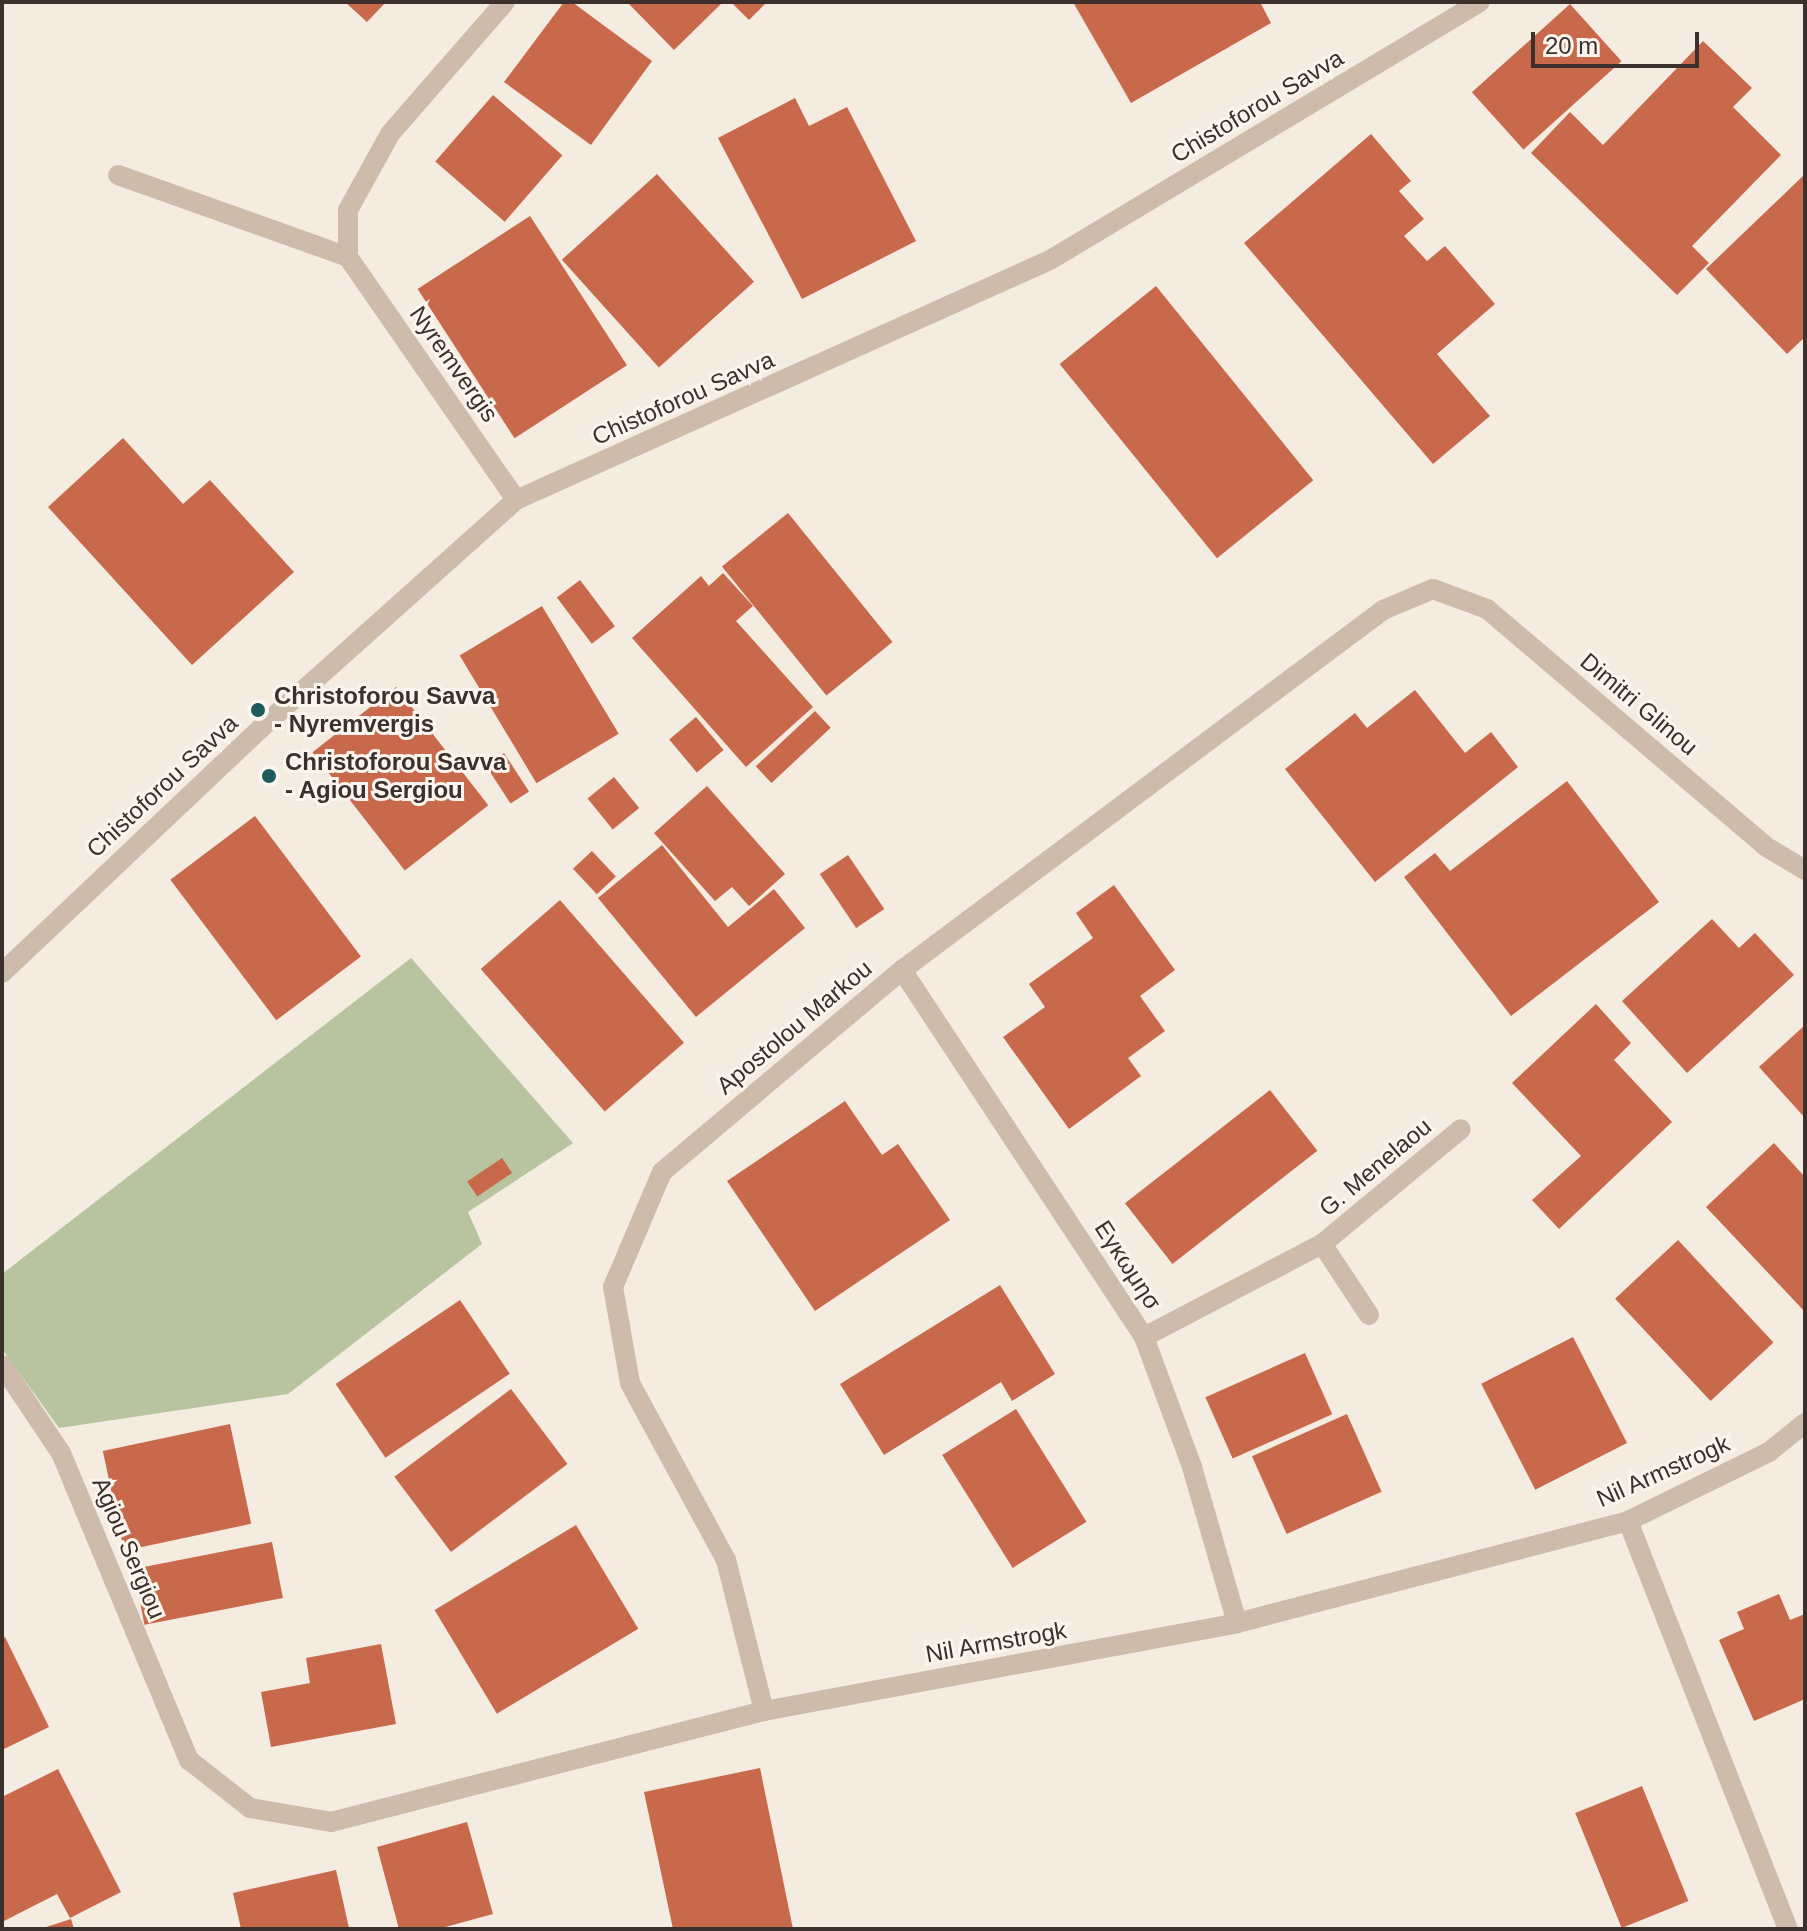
<!DOCTYPE html>
<html>
<head>
<meta charset="utf-8">
<style>
  body { margin:0 }
  #map { position:relative; width:1807px; height:1931px; overflow:hidden; background:#f4ebe1; font-family:Helvetica,sans-serif }
  div>[style] { position:absolute }
  .green>* { inset:0; background:#b8c4a0 }
  .building>* { inset:0; background:#c8694b; transform-origin:0 0 }
  .minor>* { height:20px; margin:-10px; padding:0 10px; transform-origin:10px; border-radius:10px; background:#cdbbac }
  .dots>* { width:22px; height:22px; translate:-50% -50%; box-sizing:border-box; border:4px solid #fbf5ee; border-radius:50% }
  span { translate:-50% -50%; white-space:nowrap; text-align:center; line-height:1.15; -webkit-text-stroke:6px #fbf5ee; paint-order:stroke }
  .street-label { font-size:24px; color:#3b302b }
  .poi-label { font-size:24px; color:#3b302b; font-weight:700 }
  .left { translate:0 -50%; text-align:left }
  .frame { position:absolute; inset:0; border:4px solid #3b302b; pointer-events:none }
  .scale { position:absolute; left:1531px; top:32px; width:168px; height:36px; box-sizing:border-box; border:4px solid #3b302b; border-top:0; padding-left:10px; font-size:24px; line-height:28px; white-space:nowrap; color:#3b302b; -webkit-text-stroke:6px #fbf5ee; paint-order:stroke }
</style>
</head>
<body>
<div id="map">
  <div class="green">
    <i style="clip-path:polygon(411px 958px,573px 1143px,468px 1212px,482px 1244px,288px 1394px,59px 1428px,2px 1349px,2px 1274px)"></i>
  </div>
  <div class="building">
    <i style="clip-path:polygon(345px 2px,386px 2px,367px 22px)"></i>
    <i style="clip-path:polygon(564px 2px,572px 2px,652px 61px,591px 145px,504px 82px)"></i>
    <i style="clip-path:polygon(627px 2px,723px 2px,674px 50px)"></i>
    <i style="clip-path:polygon(731px 2px,767px 2px,749px 20px)"></i>
    <i style="clip-path:polygon(1073px 2px,1260px 2px,1271px 23px,1131px 103px)"></i>
    <i style="left:1570px;top:4px;width:77px;height:132px;rotate:48deg"></i>
    <i style="clip-path:polygon(1703px 41px,1752px 88px,1733px 107px,1781px 155px,1692px 246px,1709px 263px,1677px 295px,1531px 153px,1570px 112px,1603px 145px)"></i>
    <i style="left:493px;top:95px;width:92px;height:88px;rotate:41deg"></i>
    <i style="clip-path:polygon(795px 98px,809px 126px,847px 107px,916px 241px,802px 299px,718px 138px)"></i>
    <i style="clip-path:polygon(1371px 134px,1411px 181px,1399px 191px,1424px 219px,1404px 236px,1427px 261px,1445px 246px,1495px 304px,1437px 354px,1490px 416px,1433px 464px,1244px 243px)"></i>
    <i style="left:657px;top:174px;width:145px;height:128px;rotate:48deg"></i>
    <i style="clip-path:polygon(1805px 174px,1805px 337px,1787px 354px,1706px 269px)"></i>
    <i style="left:530px;top:216px;width:178px;height:134px;rotate:57deg"></i>
    <i style="left:1156px;top:286px;width:250px;height:124px;rotate:51deg"></i>
    <i style="clip-path:polygon(123px 438px,183px 504px,210px 480px,294px 572px,192px 665px,48px 507px)"></i>
    <i style="left:788px;top:513px;width:166px;height:85px;rotate:51deg"></i>
    <i style="clip-path:polygon(723px 573px,753px 606px,736px 621px,813px 707px,746px 767px,632px 638px,701px 576px,709px 586px)"></i>
    <i style="left:580px;top:580px;width:58px;height:29px;rotate:53deg"></i>
    <i style="left:542px;top:606px;width:149px;height:96px;rotate:59deg"></i>
    <i style="left:396px;top:687px;width:150px;height:106px;rotate:52deg"></i>
    <i style="clip-path:polygon(1415px 690px,1465px 753px,1491px 732px,1518px 767px,1375px 882px,1285px 769px,1355px 713px,1367px 728px)"></i>
    <i style="left:815px;top:711px;width:23px;height:81px;rotate:47deg"></i>
    <i style="left:696px;top:717px;width:43px;height:35px;rotate:50deg"></i>
    <i style="left:504px;top:753px;width:46px;height:22px;rotate:57deg"></i>
    <i style="left:614px;top:777px;width:40px;height:34px;rotate:51deg"></i>
    <i style="clip-path:polygon(1567px 781px,1659px 902px,1511px 1016px,1404px 877px,1435px 853px,1450px 871px)"></i>
    <i style="clip-path:polygon(707px 786px,785px 874px,749px 906px,732px 887px,715px 901px,654px 833px)"></i>
    <i style="left:255px;top:816px;width:176px;height:106px;rotate:53deg"></i>
    <i style="clip-path:polygon(662px 845px,728px 927px,774px 889px,805px 928px,696px 1017px,598px 898px)"></i>
    <i style="left:592px;top:851px;width:35px;height:26px;rotate:47deg"></i>
    <i style="left:848px;top:855px;width:65px;height:34px;rotate:56deg"></i>
    <i style="clip-path:polygon(1114px 885px,1175px 970px,1140px 996px,1165px 1031px,1128px 1058px,1141px 1076px,1069px 1129px,1003px 1037px,1045px 1007px,1029px 984px,1093px 938px,1076px 913px)"></i>
    <i style="left:560px;top:900px;width:189px;height:105px;rotate:49deg"></i>
    <i style="clip-path:polygon(1712px 919px,1739px 948px,1755px 933px,1794px 975px,1687px 1073px,1622px 1001px)"></i>
    <i style="clip-path:polygon(1596px 1004px,1631px 1043px,1614px 1060px,1672px 1122px,1559px 1229px,1532px 1200px,1581px 1156px,1512px 1083px)"></i>
    <i style="clip-path:polygon(1805px 1025px,1805px 1118px,1759px 1067px)"></i>
    <i style="left:1270px;top:1090px;width:77px;height:184px;rotate:52deg"></i>
    <i style="clip-path:polygon(845px 1101px,882px 1155px,898px 1144px,950px 1220px,815px 1311px,727px 1181px)"></i>
    <i style="clip-path:polygon(1774px 1143px,1805px 1177px,1805px 1312px,1706px 1207px)"></i>
    <i style="left:502px;top:1158px;width:18px;height:42px;rotate:56deg"></i>
    <i style="left:1678px;top:1240px;width:140px;height:86px;rotate:47deg"></i>
    <i style="clip-path:polygon(1000px 1285px,1055px 1374px,1012px 1401px,1001px 1382px,884px 1455px,840px 1384px)"></i>
    <i style="left:460px;top:1300px;width:89px;height:150px;rotate:56deg"></i>
    <i style="left:1573px;top:1337px;width:119px;height:103px;rotate:63deg"></i>
    <i style="left:1305px;top:1353px;width:67px;height:109px;rotate:66deg"></i>
    <i style="left:511px;top:1389px;width:94px;height:146px;rotate:53deg"></i>
    <i style="left:1016px;top:1409px;width:133px;height:87px;rotate:58deg"></i>
    <i style="left:1347px;top:1414px;width:85px;height:104px;rotate:66deg"></i>
    <i style="left:230px;top:1424px;width:102px;height:130px;rotate:78deg"></i>
    <i style="left:576px;top:1525px;width:121px;height:165px;rotate:59deg"></i>
    <i style="left:272px;top:1542px;width:57px;height:141px;rotate:79deg"></i>
    <i style="clip-path:polygon(1779px 1594px,1790px 1620px,1805px 1614px,1805px 1699px,1754px 1721px,1719px 1640px,1744px 1629px,1737px 1612px)"></i>
    <i style="clip-path:polygon(5px 1637px,49px 1727px,2px 1750px,2px 1639px)"></i>
    <i style="clip-path:polygon(381px 1644px,396px 1724px,271px 1747px,261px 1692px,310px 1683px,306px 1658px)"></i>
    <i style="clip-path:polygon(760px 1768px,793px 1929px,673px 1929px,644px 1792px)"></i>
    <i style="clip-path:polygon(58px 1769px,121px 1892px,70px 1918px,57px 1894px,2px 1922px,2px 1797px)"></i>
    <i style="left:1642px;top:1786px;width:124px;height:72px;rotate:68deg"></i>
    <i style="clip-path:polygon(467px 1822px,493px 1914px,438px 1929px,399px 1929px,377px 1847px)"></i>
    <i style="clip-path:polygon(336px 1870px,349px 1928px,241px 1929px,233px 1893px)"></i>
    <i style="clip-path:polygon(71px 1919px,74px 1929px,43px 1929px,43px 1928px)"></i>
  </div>
  <div class="minor">
    <i style="left:505px;top:2px;width:175px;rotate:131.1deg"></i>
    <i style="left:390px;top:134px;width:87px;rotate:118.9deg"></i>
    <i style="left:348px;top:210px;width:47px;rotate:90deg"></i>
    <i style="left:348px;top:257px;width:295px;rotate:55.3deg"></i>
    <i style="left:118px;top:175px;width:244px;rotate:19.6deg"></i>
    <i style="left:902px;top:970px;width:440px;rotate:56.6deg"></i>
    <i style="left:1144px;top:1337px;width:139px;rotate:69.7deg"></i>
    <i style="left:1192px;top:1467px;width:162px;rotate:73.9deg"></i>
    <i style="left:2px;top:973px;width:357px;rotate:-43.4deg"></i>
    <i style="left:261px;top:728px;width:342px;rotate:-41.8deg"></i>
    <i style="left:516px;top:500px;width:585px;rotate:-24.2deg"></i>
    <i style="left:1050px;top:260px;width:501px;rotate:-30.96deg"></i>
    <i style="left:1322px;top:1244px;width:85px;rotate:56.5deg"></i>
    <i style="left:1144px;top:1337px;width:201px;rotate:-27.6deg"></i>
    <i style="left:1322px;top:1244px;width:180px;rotate:-39.6deg"></i>
    <i style="left:2px;top:1365px;width:106px;rotate:56.2deg"></i>
    <i style="left:61px;top:1453px;width:333px;rotate:67.4deg"></i>
    <i style="left:189px;top:1760px;width:78px;rotate:38.2deg"></i>
    <i style="left:250px;top:1808px;width:82px;rotate:9.8deg"></i>
    <i style="left:331px;top:1822px;width:447px;rotate:-14.4deg"></i>
    <i style="left:764px;top:1711px;width:481px;rotate:-10.5deg"></i>
    <i style="left:1237px;top:1623px;width:404px;rotate:-14.6deg"></i>
    <i style="left:1628px;top:1521px;width:157px;rotate:-26.1deg"></i>
    <i style="left:1769px;top:1452px;width:46px;rotate:-38.9deg"></i>
    <i style="left:1628px;top:1521px;width:438px;rotate:68.6deg"></i>
    <i style="left:764px;top:1711px;width:156px;rotate:-104.1deg"></i>
    <i style="left:726px;top:1560px;width:201px;rotate:-118.5deg"></i>
    <i style="left:630px;top:1383px;width:97px;rotate:-100deg"></i>
    <i style="left:613px;top:1287px;width:125px;rotate:-66.9deg"></i>
    <i style="left:662px;top:1172px;width:314px;rotate:-40.1deg"></i>
    <i style="left:902px;top:970px;width:601px;rotate:-36.81deg"></i>
    <i style="left:1383px;top:610px;width:54px;rotate:-22.8deg"></i>
    <i style="left:1433px;top:589px;width:58px;rotate:20.3deg"></i>
    <i style="left:1487px;top:609px;width:365px;rotate:40.4deg"></i>
    <i style="left:1765px;top:846px;width:47px;rotate:31deg"></i>
  </div>
  <div class="dots">
    <i style="left:258px;top:710px;background:#1f5a5e"></i>
    <i style="left:269px;top:776px;background:#1f5a5e"></i>
  </div>
  <div class="street-label">
    <span style="left:1257px;top:106px;rotate:-31deg">Chistoforou Savva</span>
    <span style="left:454px;top:364px;rotate:55deg">Nyremvergis</span>
    <span style="left:683px;top:398px;rotate:-24deg">Chistoforou Savva</span>
    <span style="left:1639px;top:704px;rotate:40deg">Dimitri Glinou</span>
    <span style="left:162px;top:786px;rotate:-43deg">Chistoforou Savva</span>
    <span style="left:794px;top:1027px;rotate:-40deg">Apostolou Markou</span>
    <span style="left:1375px;top:1167px;rotate:-40deg">G. Menelaou</span>
    <span style="left:1128px;top:1265px;rotate:57deg">Εγκωμησ</span>
    <span style="left:1663px;top:1471px;rotate:-24deg">Nil Armstrogk</span>
    <span style="left:129px;top:1548px;rotate:67deg">Agiou Sergiou</span>
    <span style="left:996px;top:1642px;rotate:-10deg">Nil Armstrogk</span>
  </div>
  <div class="poi-label">
    <span class="left" style="left:274px;top:710px">Christoforou Savva<br>- Nyremvergis</span>
    <span class="left" style="left:285px;top:776px">Christoforou Savva<br>- Agiou Sergiou</span>
  </div>
  <div class="frame"></div>
  <div class="scale">20 m</div>
</div>
</body>
</html>
